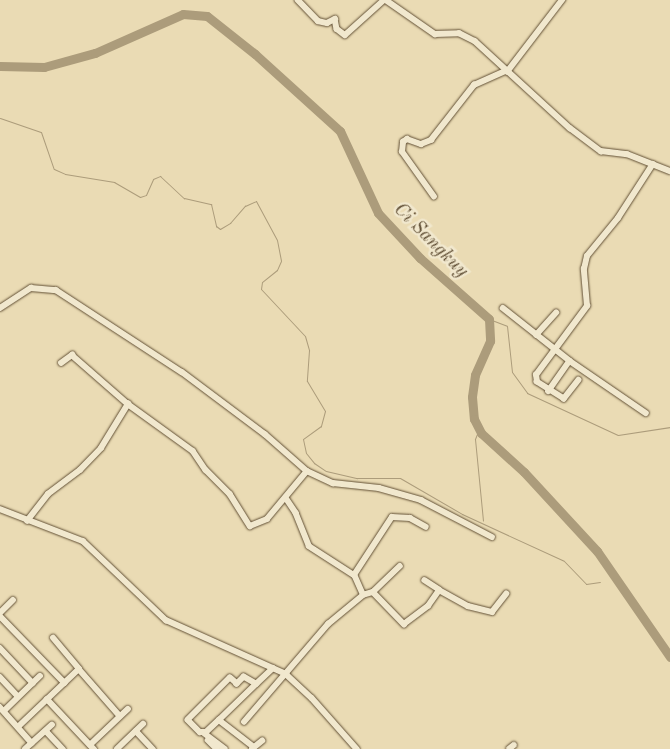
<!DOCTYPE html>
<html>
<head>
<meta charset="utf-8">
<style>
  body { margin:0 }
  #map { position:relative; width:670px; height:749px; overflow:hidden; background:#eadbb4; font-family:"Old Standard TT",serif }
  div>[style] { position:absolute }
  .stream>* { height:1px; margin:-0.5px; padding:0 0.5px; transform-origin:0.5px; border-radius:0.5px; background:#ac9c7b }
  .river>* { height:9px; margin:-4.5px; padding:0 4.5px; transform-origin:4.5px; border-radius:4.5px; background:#ac9c7b }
  .roads { filter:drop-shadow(0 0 1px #625035) drop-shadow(0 0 1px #625035) }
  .minor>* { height:5.5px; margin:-2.75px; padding:0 2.75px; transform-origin:2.75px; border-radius:2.75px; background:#f1e8ce }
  span { translate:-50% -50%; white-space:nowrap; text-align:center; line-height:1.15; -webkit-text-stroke:5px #f1e8ce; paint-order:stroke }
  .water-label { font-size:19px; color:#5e4c32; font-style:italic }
</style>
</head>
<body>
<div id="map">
  <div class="stream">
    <i style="left:0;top:118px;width:43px;rotate:18.9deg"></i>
    <i style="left:41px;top:132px;width:39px;rotate:71deg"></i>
    <i style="left:54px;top:169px;width:12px;rotate:24deg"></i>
    <i style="left:65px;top:174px;width:50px;rotate:9.3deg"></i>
    <i style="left:114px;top:182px;width:30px;rotate:30deg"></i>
    <i style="left:140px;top:197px;width:6px;rotate:-18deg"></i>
    <i style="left:146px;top:195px;width:17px;rotate:-66deg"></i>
    <i style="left:153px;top:179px;width:8px;rotate:-23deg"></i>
    <i style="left:160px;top:176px;width:33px;rotate:43deg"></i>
    <i style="left:184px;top:198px;width:28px;rotate:13deg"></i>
    <i style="left:211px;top:204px;width:23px;rotate:77deg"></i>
    <i style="left:216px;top:226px;width:5px;rotate:37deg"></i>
    <i style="left:220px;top:229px;width:12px;rotate:-31deg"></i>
    <i style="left:230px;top:223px;width:23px;rotate:-49deg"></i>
    <i style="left:245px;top:206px;width:12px;rotate:-24deg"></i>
    <i style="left:256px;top:201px;width:44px;rotate:61.7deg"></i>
    <i style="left:277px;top:240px;width:21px;rotate:79deg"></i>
    <i style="left:281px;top:261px;width:10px;rotate:114deg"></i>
    <i style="left:277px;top:270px;width:19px;rotate:141deg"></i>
    <i style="left:262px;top:282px;width:7px;rotate:98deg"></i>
    <i style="left:261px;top:289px;width:64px;rotate:46.9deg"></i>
    <i style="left:305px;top:336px;width:15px;rotate:74deg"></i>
    <i style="left:309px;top:350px;width:31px;rotate:94deg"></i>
    <i style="left:307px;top:381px;width:35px;rotate:59deg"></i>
    <i style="left:325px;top:411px;width:16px;rotate:105deg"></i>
    <i style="left:321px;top:426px;width:22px;rotate:144deg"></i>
    <i style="left:303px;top:439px;width:14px;rotate:78deg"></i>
    <i style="left:306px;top:453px;width:13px;rotate:51deg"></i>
    <i style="left:314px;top:463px;width:14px;rotate:34deg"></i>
    <i style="left:326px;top:471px;width:32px;rotate:13deg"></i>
    <i style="left:357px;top:478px;width:43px"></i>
    <i style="left:400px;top:478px;width:72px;rotate:30.1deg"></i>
    <i style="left:462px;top:514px;width:112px;rotate:24.7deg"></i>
    <i style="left:564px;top:561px;width:32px;rotate:46deg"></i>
    <i style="left:586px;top:584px;width:14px;rotate:-8deg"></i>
    <i style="left:489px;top:319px;width:19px;rotate:21deg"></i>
    <i style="left:507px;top:326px;width:46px;rotate:83.8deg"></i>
    <i style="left:512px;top:372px;width:26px;rotate:54deg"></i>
    <i style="left:527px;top:393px;width:100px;rotate:24.8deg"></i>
    <i style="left:618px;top:435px;width:53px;rotate:-8.7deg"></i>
    <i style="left:479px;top:429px;width:11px;rotate:112deg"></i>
    <i style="left:475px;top:439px;width:82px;rotate:84.4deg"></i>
  </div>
  <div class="river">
    <i style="left:0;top:66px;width:44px;rotate:1.3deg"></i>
    <i style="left:44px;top:67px;width:53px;rotate:-15.4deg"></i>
    <i style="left:95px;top:53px;width:96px;rotate:-23.9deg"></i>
    <i style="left:183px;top:14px;width:24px;rotate:5deg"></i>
    <i style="left:207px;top:16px;width:61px;rotate:38.4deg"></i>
    <i style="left:255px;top:54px;width:115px;rotate:42.2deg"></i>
    <i style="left:340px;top:131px;width:90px;rotate:65.1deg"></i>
    <i style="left:378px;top:213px;width:62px;rotate:47deg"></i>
    <i style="left:420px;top:258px;width:92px;rotate:41.5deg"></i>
    <i style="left:489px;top:319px;width:22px;rotate:87deg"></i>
    <i style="left:490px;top:341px;width:37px;rotate:114deg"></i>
    <i style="left:475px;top:375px;width:22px;rotate:98deg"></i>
    <i style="left:472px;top:397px;width:22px;rotate:85deg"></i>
    <i style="left:474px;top:419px;width:16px;rotate:63deg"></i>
    <i style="left:481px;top:433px;width:58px;rotate:42.2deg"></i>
    <i style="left:524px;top:472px;width:108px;rotate:47.3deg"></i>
    <i style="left:597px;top:551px;width:129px;rotate:55.4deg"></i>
  </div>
  <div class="roads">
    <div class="minor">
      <i style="left:298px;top:0;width:29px;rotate:46deg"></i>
      <i style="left:318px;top:21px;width:9px;rotate:13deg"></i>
      <i style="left:327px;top:23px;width:9px;rotate:-27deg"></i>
      <i style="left:335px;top:19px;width:10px;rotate:79deg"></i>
      <i style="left:337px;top:29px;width:10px;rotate:37deg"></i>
      <i style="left:345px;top:35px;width:52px;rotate:-41.9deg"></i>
      <i style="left:386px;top:0;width:60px;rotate:34.8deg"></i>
      <i style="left:435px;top:34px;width:24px;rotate:-2deg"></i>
      <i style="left:459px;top:33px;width:18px;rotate:27deg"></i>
      <i style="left:475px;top:41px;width:129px;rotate:42.5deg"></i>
      <i style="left:570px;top:128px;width:39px;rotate:37deg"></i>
      <i style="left:601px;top:151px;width:26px;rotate:7deg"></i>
      <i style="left:627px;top:154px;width:46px;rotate:21.6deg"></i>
      <i style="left:507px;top:72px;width:91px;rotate:-52.6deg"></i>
      <i style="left:434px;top:197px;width:55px;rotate:-125.4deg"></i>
      <i style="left:402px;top:152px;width:10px;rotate:-84deg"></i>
      <i style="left:403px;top:142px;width:5px;rotate:-37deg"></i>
      <i style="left:407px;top:139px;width:15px;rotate:20deg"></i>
      <i style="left:421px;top:144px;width:11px;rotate:-22deg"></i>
      <i style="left:431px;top:140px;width:70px;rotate:-52deg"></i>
      <i style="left:474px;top:85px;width:35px;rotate:-24deg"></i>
      <i style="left:0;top:308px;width:37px;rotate:-33deg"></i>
      <i style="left:31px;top:288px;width:25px;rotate:5deg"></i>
      <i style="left:56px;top:290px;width:150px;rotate:33.1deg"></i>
      <i style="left:182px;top:372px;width:104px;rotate:36.8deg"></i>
      <i style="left:265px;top:434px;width:56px;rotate:41.4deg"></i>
      <i style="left:307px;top:471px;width:29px;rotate:25deg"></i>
      <i style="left:333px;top:483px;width:46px;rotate:6.2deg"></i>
      <i style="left:379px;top:488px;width:44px;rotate:15.9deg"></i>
      <i style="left:421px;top:500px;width:80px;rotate:27.5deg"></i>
      <i style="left:503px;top:308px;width:85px;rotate:38.3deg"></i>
      <i style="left:570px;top:361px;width:37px;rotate:125deg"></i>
      <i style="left:536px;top:335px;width:30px;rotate:-48deg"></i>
      <i style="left:570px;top:361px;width:92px;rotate:34.4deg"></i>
      <i style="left:61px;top:363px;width:14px;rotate:-36deg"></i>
      <i style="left:72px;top:355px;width:74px;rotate:41.2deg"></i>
      <i style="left:579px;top:380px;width:24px;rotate:128deg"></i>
      <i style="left:564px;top:399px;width:32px;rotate:-148deg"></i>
      <i style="left:537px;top:382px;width:7px;rotate:-98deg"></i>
      <i style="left:536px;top:375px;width:86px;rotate:-53.5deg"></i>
      <i style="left:587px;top:306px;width:37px;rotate:-95deg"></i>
      <i style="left:584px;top:269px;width:13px;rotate:-77deg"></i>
      <i style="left:587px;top:256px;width:49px;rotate:-50.8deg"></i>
      <i style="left:618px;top:218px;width:64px;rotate:-57.1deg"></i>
      <i style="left:286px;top:498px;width:18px;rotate:56deg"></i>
      <i style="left:296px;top:513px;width:35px;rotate:68deg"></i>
      <i style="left:309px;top:546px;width:54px;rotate:32.8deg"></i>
      <i style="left:0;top:509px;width:89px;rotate:21.1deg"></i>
      <i style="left:83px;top:541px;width:115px;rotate:43.6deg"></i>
      <i style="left:166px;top:620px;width:132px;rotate:24.2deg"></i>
      <i style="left:286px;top:674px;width:35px;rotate:43deg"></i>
      <i style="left:312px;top:698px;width:68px;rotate:48.6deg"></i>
      <i style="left:27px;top:521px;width:34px;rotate:-52deg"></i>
      <i style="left:48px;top:494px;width:40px;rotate:-37deg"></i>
      <i style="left:80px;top:470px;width:30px;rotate:-46deg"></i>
      <i style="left:101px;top:448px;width:52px;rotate:-58.5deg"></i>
      <i style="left:128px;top:404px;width:80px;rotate:35.9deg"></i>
      <i style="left:193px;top:451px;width:23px;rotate:56deg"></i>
      <i style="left:206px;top:470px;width:34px;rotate:45deg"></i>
      <i style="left:230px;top:494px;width:38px;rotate:58deg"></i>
      <i style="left:250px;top:526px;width:18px;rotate:-22deg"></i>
      <i style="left:267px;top:519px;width:62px;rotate:-50.2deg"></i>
      <i style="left:439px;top:590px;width:33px;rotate:29deg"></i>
      <i style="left:468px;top:606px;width:25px;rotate:14deg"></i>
      <i style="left:492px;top:612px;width:23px;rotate:-52deg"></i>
      <i style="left:373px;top:592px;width:37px;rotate:-44deg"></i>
      <i style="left:363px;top:595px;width:22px;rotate:-114deg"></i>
      <i style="left:354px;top:575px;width:69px;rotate:-56.8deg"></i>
      <i style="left:392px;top:517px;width:18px;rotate:3deg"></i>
      <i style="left:410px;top:518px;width:18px;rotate:29deg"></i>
      <i style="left:0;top:613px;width:18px;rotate:-45deg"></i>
      <i style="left:0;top:616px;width:93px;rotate:45.9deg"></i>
      <i style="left:0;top:648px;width:48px;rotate:46.7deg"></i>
      <i style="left:79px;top:669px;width:62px;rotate:48.9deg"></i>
      <i style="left:0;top:677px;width:26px;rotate:47deg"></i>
      <i style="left:256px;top:684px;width:14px;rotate:-150deg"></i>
      <i style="left:244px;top:677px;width:10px;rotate:135deg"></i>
      <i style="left:237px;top:684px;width:9px;rotate:-139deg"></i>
      <i style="left:230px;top:678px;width:59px;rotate:135deg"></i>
      <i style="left:188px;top:720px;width:17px;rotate:45deg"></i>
      <i style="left:200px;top:732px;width:6px"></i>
      <i style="left:206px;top:732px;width:18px;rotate:-43deg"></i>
      <i style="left:219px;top:720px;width:52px;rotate:-44.2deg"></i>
      <i style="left:256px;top:684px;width:23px;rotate:-43deg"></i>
      <i style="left:47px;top:699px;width:69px;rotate:46.8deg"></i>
      <i style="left:0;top:707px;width:48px;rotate:48.4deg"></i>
      <i style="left:4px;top:711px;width:50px;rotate:-44.2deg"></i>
      <i style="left:219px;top:720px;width:44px;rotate:37.6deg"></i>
      <i style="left:244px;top:722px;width:129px;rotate:-49.4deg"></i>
      <i style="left:328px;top:624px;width:45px;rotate:-39.6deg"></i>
      <i style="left:363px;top:595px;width:10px;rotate:-17deg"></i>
      <i style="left:373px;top:592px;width:45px;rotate:45.9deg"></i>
      <i style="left:404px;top:624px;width:30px;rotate:-37deg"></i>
      <i style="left:428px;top:606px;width:19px;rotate:-55deg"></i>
      <i style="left:439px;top:590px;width:17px;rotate:-147deg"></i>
      <i style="left:18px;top:727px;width:84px;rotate:-43.6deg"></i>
      <i style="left:79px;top:669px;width:40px;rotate:-130deg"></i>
      <i style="left:46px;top:731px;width:25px;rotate:47deg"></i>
      <i style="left:136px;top:731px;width:25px;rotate:47deg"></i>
      <i style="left:204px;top:733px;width:26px;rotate:37deg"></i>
      <i style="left:208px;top:740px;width:13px;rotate:45deg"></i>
      <i style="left:90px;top:745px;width:52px;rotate:-43.5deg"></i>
      <i style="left:25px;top:749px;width:36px;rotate:-42deg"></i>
      <i style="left:117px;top:749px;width:36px;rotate:-44deg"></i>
      <i style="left:252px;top:749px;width:13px;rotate:-39deg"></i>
      <i style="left:509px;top:749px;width:6px;rotate:-39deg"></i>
    </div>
  </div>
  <div class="water-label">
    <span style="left:430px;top:241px;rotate:45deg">Ci Sangkuy</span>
  </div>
</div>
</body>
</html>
